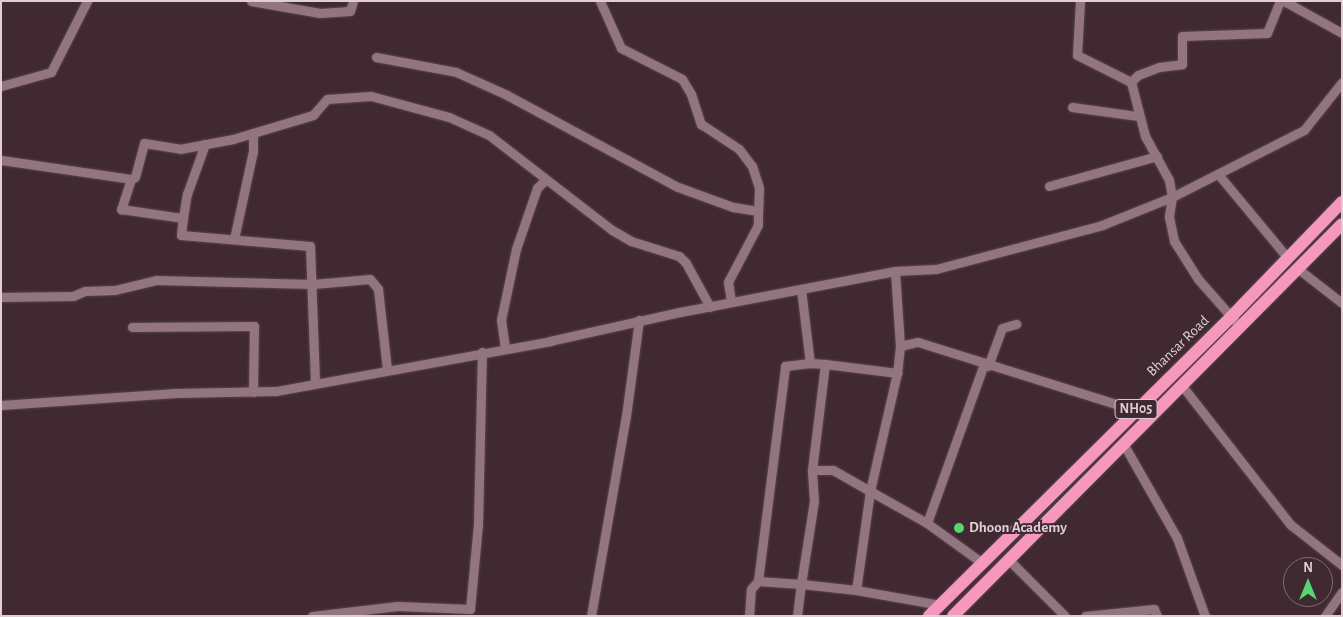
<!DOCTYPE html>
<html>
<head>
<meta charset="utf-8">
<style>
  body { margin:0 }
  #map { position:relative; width:1343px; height:617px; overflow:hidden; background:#412932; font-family:"Alegreya Sans",sans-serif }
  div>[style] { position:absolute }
  .roads { filter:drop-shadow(0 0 1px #5b464e) drop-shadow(0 0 1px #5b464e) }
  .minor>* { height:9px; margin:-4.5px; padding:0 4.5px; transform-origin:4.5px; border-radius:4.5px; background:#93757f }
  .highway>* { height:12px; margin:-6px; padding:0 6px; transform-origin:6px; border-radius:6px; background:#f698bd }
  .dots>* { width:14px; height:14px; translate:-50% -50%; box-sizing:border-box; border:2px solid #412932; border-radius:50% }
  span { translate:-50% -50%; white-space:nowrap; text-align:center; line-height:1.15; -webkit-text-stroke:4px #412932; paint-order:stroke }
  .shield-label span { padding:1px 4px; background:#412932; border:1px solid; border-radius:4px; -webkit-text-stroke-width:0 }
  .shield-label { font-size:14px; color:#dfced4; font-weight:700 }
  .street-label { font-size:15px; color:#dfced4 }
  .poi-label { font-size:15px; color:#dfced4; font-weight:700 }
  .left { translate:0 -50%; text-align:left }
  .frame { position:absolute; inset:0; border:2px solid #dfced4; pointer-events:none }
  .north { position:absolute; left:1283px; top:557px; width:50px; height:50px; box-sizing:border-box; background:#412932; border:1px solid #806b73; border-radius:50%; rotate:0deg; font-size:14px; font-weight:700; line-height:20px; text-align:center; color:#dfced4 }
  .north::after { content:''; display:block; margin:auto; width:18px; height:22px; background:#55d672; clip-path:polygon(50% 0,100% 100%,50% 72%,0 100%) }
</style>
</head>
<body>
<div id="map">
  <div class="roads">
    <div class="minor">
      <i style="left:251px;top:1px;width:70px;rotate:9.9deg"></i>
      <i style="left:320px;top:13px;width:30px;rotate:-4deg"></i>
      <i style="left:350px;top:11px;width:10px;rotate:-73deg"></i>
      <i style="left:600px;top:1px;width:51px;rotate:65.9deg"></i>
      <i style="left:621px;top:48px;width:68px;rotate:26.9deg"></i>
      <i style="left:682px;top:79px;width:17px;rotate:59deg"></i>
      <i style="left:691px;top:94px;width:32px;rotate:72deg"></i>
      <i style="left:701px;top:124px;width:45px;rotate:33.3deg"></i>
      <i style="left:739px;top:149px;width:21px;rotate:53deg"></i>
      <i style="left:752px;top:166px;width:23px;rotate:72deg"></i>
      <i style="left:759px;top:188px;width:37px;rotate:92deg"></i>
      <i style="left:758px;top:225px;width:64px;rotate:117.8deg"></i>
      <i style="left:728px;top:282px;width:20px;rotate:81deg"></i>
      <i style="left:1080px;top:1px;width:54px;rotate:93.2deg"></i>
      <i style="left:1077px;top:55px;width:60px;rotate:26.6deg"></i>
      <i style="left:1131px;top:82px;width:56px;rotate:75.5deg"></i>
      <i style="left:1145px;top:136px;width:50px;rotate:61.4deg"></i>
      <i style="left:1169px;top:180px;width:17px;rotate:80deg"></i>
      <i style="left:1172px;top:197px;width:20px;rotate:99deg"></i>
      <i style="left:1169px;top:217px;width:25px;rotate:78deg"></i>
      <i style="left:1174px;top:241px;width:45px;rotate:57.7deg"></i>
      <i style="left:1198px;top:279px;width:56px;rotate:48.6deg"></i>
      <i style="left:1284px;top:1px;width:66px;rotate:28.9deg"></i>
      <i style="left:376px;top:57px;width:81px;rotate:10.6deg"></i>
      <i style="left:456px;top:72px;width:54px;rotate:24.2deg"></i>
      <i style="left:505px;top:94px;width:196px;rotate:28.3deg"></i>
      <i style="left:678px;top:187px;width:59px;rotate:20deg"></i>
      <i style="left:733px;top:207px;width:24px;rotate:9deg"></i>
      <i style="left:1131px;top:82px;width:10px;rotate:-45deg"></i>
      <i style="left:1138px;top:75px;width:22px;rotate:-21deg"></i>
      <i style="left:1159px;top:67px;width:23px;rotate:-7deg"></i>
      <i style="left:1182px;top:64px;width:28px;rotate:-90deg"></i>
      <i style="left:1182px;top:36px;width:85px;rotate:-2deg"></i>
      <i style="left:1267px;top:33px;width:35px;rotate:-68deg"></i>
      <i style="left:1px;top:86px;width:52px;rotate:-15.6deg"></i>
      <i style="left:51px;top:72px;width:80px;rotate:-63.1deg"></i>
      <i style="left:1072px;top:107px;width:67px;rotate:7.8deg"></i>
      <i style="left:1px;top:160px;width:131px;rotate:8.3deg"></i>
      <i style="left:131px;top:179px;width:4px;rotate:-27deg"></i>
      <i style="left:135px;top:177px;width:35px;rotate:-75deg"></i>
      <i style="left:144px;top:143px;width:36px;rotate:9deg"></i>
      <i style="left:180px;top:149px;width:54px;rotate:-10.7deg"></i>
      <i style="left:233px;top:139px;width:84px;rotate:-16.7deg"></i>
      <i style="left:313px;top:115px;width:21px;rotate:-49deg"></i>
      <i style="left:327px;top:99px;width:44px;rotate:-3.9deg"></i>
      <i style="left:371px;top:96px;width:81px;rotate:15.1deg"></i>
      <i style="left:449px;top:117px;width:44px;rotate:24.2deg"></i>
      <i style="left:489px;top:135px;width:155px;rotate:37.7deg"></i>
      <i style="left:612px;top:230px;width:22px;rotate:30deg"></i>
      <i style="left:631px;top:241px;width:50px;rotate:17.4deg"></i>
      <i style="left:679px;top:256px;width:10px;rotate:45deg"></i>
      <i style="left:686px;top:263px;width:50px;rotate:61.4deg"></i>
      <i style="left:1218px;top:174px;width:108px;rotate:50.3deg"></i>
      <i style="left:131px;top:179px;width:32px;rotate:108deg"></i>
      <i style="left:121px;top:209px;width:63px;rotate:8.3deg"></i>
      <i style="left:183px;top:218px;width:17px;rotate:97deg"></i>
      <i style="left:181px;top:235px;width:129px;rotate:4.9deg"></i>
      <i style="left:310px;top:246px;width:136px;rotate:87.9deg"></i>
      <i style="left:1049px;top:186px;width:112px;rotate:-15.5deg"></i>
      <i style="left:183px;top:218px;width:24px;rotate:-81deg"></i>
      <i style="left:187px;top:194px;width:53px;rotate:-70.2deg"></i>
      <i style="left:234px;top:239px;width:90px;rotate:-77.8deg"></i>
      <i style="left:253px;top:151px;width:18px;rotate:-90deg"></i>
      <i style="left:1297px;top:268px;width:57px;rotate:37.9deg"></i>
      <i style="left:895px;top:271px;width:75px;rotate:86.2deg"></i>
      <i style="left:900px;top:346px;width:18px;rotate:-13deg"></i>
      <i style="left:918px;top:342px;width:227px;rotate:17.4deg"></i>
      <i style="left:801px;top:289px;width:75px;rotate:83.1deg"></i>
      <i style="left:810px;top:363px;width:15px;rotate:4deg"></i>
      <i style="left:1px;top:297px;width:72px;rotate:-0.8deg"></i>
      <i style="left:73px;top:296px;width:13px;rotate:-23deg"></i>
      <i style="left:85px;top:291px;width:30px;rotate:-2deg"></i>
      <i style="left:115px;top:290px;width:42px;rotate:-13.7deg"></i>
      <i style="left:156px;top:280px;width:157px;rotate:1.5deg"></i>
      <i style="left:313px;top:284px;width:57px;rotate:-5deg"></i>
      <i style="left:370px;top:279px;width:13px;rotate:51deg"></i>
      <i style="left:378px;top:289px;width:81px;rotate:83.6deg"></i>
      <i style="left:132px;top:327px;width:122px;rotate:-0.5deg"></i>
      <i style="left:254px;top:326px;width:66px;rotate:90.9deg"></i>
      <i style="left:900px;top:346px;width:27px;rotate:96deg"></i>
      <i style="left:897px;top:373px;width:121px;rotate:102.9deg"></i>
      <i style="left:870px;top:491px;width:65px;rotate:29.3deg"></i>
      <i style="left:505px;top:348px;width:28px;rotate:-98deg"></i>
      <i style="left:501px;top:320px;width:73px;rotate:-78.1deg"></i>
      <i style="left:516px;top:249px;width:65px;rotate:-71deg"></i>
      <i style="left:537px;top:188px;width:11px;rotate:-45deg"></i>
      <i style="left:988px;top:366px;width:40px;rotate:-69.8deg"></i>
      <i style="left:1002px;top:328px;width:15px;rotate:-16deg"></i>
      <i style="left:1183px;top:387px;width:175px;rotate:52deg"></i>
      <i style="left:1291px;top:525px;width:65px;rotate:38.1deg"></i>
      <i style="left:1px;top:405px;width:175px;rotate:-3.9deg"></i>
      <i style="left:176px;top:393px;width:100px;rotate:-1.1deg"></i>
      <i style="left:276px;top:391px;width:279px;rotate:-10.3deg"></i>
      <i style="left:550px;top:341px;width:133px;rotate:-12.6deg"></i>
      <i style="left:680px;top:312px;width:219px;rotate:-10.8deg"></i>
      <i style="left:895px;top:271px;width:41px;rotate:-2.8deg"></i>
      <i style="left:936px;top:269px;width:172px;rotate:-14.8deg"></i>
      <i style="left:1102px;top:225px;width:75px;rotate:-21.8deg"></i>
      <i style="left:1172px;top:197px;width:148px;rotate:-26.9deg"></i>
      <i style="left:1304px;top:130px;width:61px;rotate:-51.6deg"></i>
      <i style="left:1124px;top:445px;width:107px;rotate:60.3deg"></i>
      <i style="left:1177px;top:538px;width:83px;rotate:70.3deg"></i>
      <i style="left:812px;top:470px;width:21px"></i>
      <i style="left:833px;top:470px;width:43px;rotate:29.6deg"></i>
      <i style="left:870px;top:491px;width:100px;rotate:98deg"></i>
      <i style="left:856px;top:590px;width:85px;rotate:10.1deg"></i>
      <i style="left:1009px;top:560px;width:79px;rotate:45deg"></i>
      <i style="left:981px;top:562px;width:67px;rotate:-144.2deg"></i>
      <i style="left:927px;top:523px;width:169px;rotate:-70.3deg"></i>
      <i style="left:856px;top:590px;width:55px;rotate:-173.8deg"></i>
      <i style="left:801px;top:584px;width:84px;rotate:-81.1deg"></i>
      <i style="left:814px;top:501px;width:31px;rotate:-94deg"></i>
      <i style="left:812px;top:470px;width:107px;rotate:-83deg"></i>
      <i style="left:825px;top:364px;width:73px;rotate:7.1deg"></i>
      <i style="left:312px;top:616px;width:86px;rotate:-6.7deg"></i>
      <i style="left:397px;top:606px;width:73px;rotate:2.4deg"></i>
      <i style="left:470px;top:609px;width:84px;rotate:-84.6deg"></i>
      <i style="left:478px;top:525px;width:173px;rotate:-88.7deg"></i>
      <i style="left:591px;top:616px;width:203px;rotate:-80.1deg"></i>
      <i style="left:626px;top:416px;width:97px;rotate:-82.3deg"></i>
      <i style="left:749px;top:616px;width:27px;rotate:-86deg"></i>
      <i style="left:751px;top:589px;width:11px;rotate:-49deg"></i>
      <i style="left:797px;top:616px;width:32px;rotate:-83deg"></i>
      <i style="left:801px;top:584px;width:43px;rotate:-176deg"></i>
      <i style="left:758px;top:581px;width:217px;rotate:-82.8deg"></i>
      <i style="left:785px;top:366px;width:25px;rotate:-7deg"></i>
      <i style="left:1085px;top:616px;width:69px;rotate:-5.8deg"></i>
      <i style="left:1154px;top:609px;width:8px;rotate:67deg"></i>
      <i style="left:1325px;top:616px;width:29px;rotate:-55deg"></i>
    </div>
    <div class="highway">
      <i style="left:929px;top:616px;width:425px;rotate:-44.7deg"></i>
      <i style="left:1231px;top:317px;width:160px;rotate:-46deg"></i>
      <i style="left:953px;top:616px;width:552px;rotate:-45.22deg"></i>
    </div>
  </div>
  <div class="dots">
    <i style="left:959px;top:528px;background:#55d672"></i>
  </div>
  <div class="shield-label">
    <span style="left:1136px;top:409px">NH05</span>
  </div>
  <div class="street-label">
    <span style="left:1178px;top:346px;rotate:-44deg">Bhansar Road</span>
  </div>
  <div class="poi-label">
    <span class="left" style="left:969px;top:528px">Dhoon Academy</span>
  </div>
  <div class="frame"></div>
  <div class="north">N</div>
</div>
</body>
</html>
